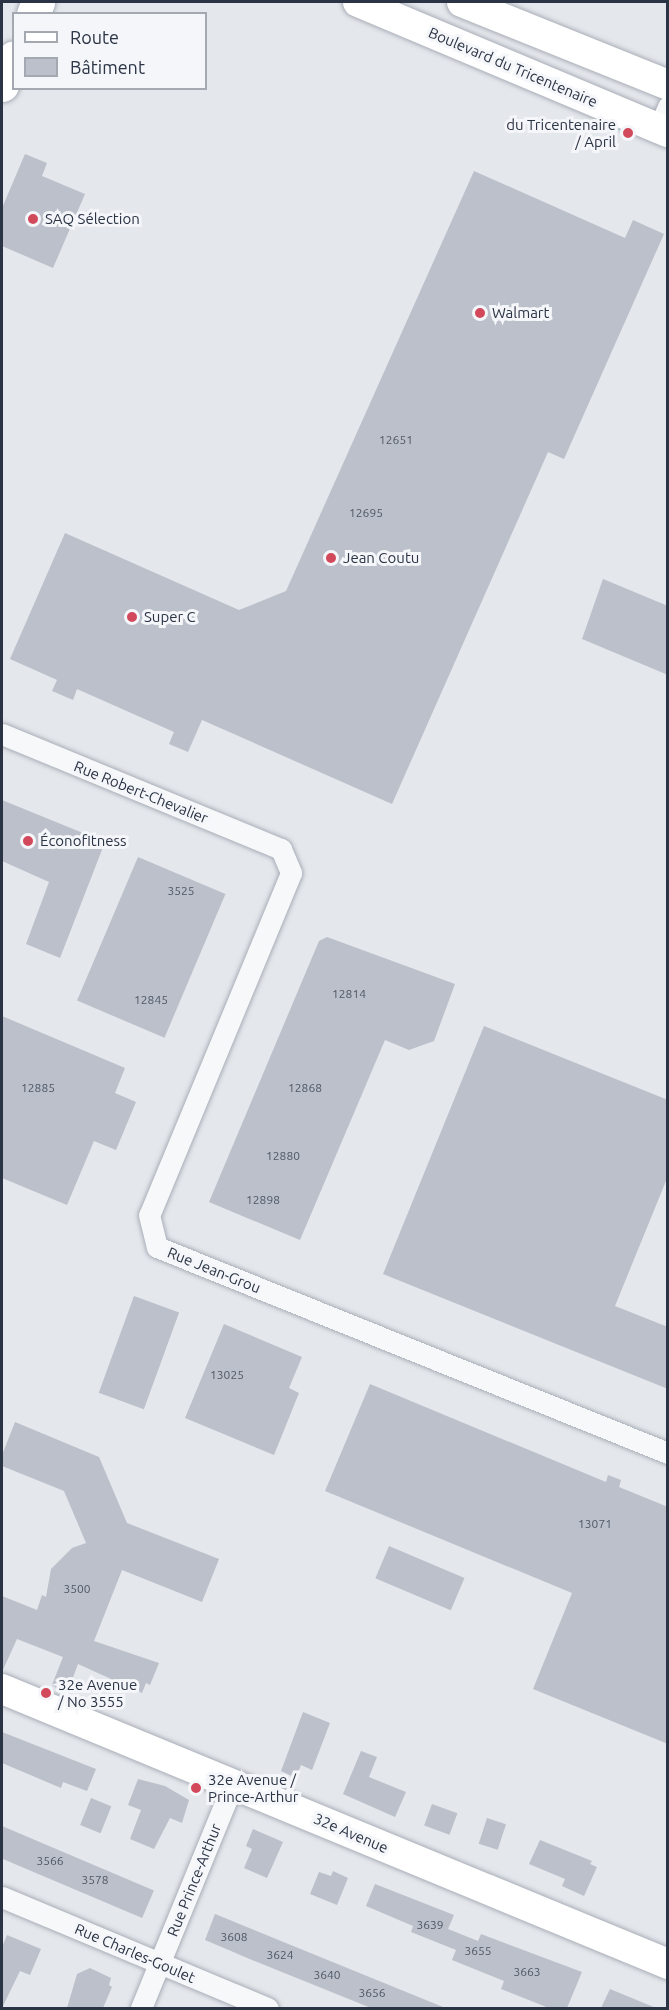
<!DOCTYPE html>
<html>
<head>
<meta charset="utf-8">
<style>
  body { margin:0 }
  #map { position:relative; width:669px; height:2010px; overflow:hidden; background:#e4e7ec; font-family:Ubuntu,sans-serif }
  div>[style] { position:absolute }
  .building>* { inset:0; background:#bbc0ca; transform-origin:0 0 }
  .roads { filter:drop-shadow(0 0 2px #a9aeb7) drop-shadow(0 0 2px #a9aeb7) }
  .street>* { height:21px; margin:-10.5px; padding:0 10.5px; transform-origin:10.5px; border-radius:10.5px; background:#f7f8fa }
  .secondary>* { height:30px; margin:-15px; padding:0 15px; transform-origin:15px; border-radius:15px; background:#fff }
  .primary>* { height:33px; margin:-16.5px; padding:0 16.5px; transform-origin:16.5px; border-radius:16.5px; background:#fff }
  .dots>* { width:16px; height:16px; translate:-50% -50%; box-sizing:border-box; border:3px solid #f4f6f9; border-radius:50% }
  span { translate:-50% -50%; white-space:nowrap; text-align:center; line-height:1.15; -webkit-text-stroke:6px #f4f6f9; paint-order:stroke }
  .number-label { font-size:12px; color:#4f5766 }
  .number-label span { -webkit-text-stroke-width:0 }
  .street-label { font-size:15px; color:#2b3445 }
  .poi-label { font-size:15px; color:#2b3445 }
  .right { translate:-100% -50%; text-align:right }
  .left { translate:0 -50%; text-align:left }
  .frame { position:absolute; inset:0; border:3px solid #2b3445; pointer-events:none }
  .legend { position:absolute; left:12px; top:12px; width:195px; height:78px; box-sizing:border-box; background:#f4f6f9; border:2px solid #a4a8b1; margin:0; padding:8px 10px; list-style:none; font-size:18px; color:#2b3445 }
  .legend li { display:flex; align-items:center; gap:12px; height:30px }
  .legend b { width:30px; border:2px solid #a4a8b1 }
</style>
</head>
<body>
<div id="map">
  <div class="building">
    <i style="clip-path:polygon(25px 154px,47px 163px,42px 176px,85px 194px,53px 268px,2px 246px,2px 208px)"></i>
    <i style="clip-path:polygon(474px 171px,625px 238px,633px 220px,664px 234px,564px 459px,548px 452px,392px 804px,202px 720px,188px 752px,169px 744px,174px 732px,77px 689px,73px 700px,52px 691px,57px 680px,10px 659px,65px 533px,239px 610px,286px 591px)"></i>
    <i style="clip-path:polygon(603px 579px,668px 606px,668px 675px,582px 639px)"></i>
    <i style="clip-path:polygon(2px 800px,105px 842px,60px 958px,26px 944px,49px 882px,2px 861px)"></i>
    <i style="left:138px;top:857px;width:95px;height:156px;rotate:23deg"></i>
    <i style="clip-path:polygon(327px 937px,455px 984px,434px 1041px,409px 1050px,385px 1040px,300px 1240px,209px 1202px,319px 941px)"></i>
    <i style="clip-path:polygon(2px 1016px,125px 1068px,115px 1093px,136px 1102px,116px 1150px,94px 1141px,67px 1205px,2px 1178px)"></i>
    <i style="clip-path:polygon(484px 1026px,668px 1100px,668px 1176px,615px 1306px,668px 1327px,668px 1389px,383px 1274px)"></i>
    <i style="left:134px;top:1296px;width:48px;height:103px;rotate:20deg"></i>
    <i style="clip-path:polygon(224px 1324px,302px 1357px,289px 1388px,299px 1393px,274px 1455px,185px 1418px)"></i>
    <i style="clip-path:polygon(370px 1384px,606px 1482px,608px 1475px,621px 1480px,619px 1487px,668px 1507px,668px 1744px,533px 1689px,572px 1593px,325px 1491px)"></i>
    <i style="clip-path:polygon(15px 1422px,99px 1457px,127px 1523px,219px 1559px,202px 1602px,122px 1570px,94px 1641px,159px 1663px,150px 1685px,146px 1683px,142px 1693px,78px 1664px,68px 1691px,59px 1690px,52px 1685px,63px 1657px,17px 1639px,2px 1672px,2px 1596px,37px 1610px,42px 1595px,46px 1597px,51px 1569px,72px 1548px,86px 1543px,64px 1491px,2px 1466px,2px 1455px)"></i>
    <i style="left:389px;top:1546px;width:82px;height:35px;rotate:23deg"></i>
    <i style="clip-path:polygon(303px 1712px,330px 1723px,312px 1770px,301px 1765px,296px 1778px,281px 1771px)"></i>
    <i style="clip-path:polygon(2px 1732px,96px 1769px,87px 1791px,63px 1782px,61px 1788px,2px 1763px)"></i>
    <i style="clip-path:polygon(361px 1751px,377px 1757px,369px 1777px,406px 1792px,395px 1817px,343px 1794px)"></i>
    <i style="clip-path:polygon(138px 1779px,165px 1786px,189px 1800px,182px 1823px,170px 1818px,154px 1849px,130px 1839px,141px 1810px,128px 1805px)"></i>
    <i style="left:91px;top:1798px;width:22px;height:29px;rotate:22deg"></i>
    <i style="left:432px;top:1804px;width:27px;height:23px;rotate:20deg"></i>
    <i style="left:487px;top:1818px;width:20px;height:27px;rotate:18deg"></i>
    <i style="left:2px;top:1826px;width:165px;height:30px;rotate:23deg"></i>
    <i style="clip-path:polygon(253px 1829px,283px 1842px,267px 1878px,244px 1868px,252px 1849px,246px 1846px)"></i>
    <i style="clip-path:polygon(540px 1840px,592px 1861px,590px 1864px,597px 1867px,584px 1896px,562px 1886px,565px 1879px,529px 1864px)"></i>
    <i style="clip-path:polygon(333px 1871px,348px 1878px,337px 1905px,310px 1894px,319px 1872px,331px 1876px)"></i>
    <i style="clip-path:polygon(375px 1884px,454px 1915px,448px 1929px,478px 1941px,481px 1934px,582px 1972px,567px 2008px,549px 2008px,501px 1989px,504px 1981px,452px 1960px,456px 1950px,411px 1932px,413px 1926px,366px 1906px)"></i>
    <i style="clip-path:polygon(215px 1914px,443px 2007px,443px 2008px,371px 2008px,252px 1960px,205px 1940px)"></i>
    <i style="clip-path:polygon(7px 1935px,41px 1949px,30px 1975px,20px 1971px,2px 2008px,2px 1947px)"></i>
    <i style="clip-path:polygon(90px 1968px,111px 1978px,109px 1985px,112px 1987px,103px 2008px,67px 2008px,77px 1974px)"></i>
    <i style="clip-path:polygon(610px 1989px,656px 2008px,601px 2008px)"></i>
  </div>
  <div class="roads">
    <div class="street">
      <i style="left:659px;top:128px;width:23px;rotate:-67deg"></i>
      <i style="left:2px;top:734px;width:302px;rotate:22.4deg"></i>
      <i style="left:281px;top:849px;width:26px;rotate:67deg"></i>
      <i style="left:291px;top:873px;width:370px;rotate:112.5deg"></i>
      <i style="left:149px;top:1215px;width:33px;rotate:76deg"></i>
      <i style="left:157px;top:1247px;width:551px;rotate:21.96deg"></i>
      <i style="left:2px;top:1897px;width:288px;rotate:22.7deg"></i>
      <i style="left:141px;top:2008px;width:242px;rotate:-67.7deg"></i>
    </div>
    <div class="secondary">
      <i style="left:358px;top:2px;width:336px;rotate:22.8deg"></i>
      <i style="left:462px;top:2px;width:222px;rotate:21.9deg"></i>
      <i style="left:2px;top:1689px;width:721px;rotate:22.44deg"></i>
    </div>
    <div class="primary">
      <i style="left:33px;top:14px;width:13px;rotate:-67deg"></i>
      <i style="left:2px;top:85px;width:30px;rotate:-67deg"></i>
    </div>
  </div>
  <div class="dots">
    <i style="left:628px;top:133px;background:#d1495b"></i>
    <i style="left:33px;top:219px;background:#d1495b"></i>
    <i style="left:480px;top:313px;background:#d1495b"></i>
    <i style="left:331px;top:558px;background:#d1495b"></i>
    <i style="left:132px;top:617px;background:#d1495b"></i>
    <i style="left:28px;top:841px;background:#d1495b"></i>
    <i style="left:46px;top:1693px;background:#d1495b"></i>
    <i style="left:196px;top:1788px;background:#d1495b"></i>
  </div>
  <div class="number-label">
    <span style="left:396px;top:440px">12651</span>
    <span style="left:366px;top:513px">12695</span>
    <span style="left:181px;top:891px">3525</span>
    <span style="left:349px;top:994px">12814</span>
    <span style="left:151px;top:1000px">12845</span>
    <span style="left:38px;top:1088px">12885</span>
    <span style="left:305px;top:1088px">12868</span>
    <span style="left:283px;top:1156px">12880</span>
    <span style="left:263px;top:1200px">12898</span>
    <span style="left:227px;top:1375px">13025</span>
    <span style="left:595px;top:1524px">13071</span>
    <span style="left:77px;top:1589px">3500</span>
    <span style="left:50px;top:1861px">3566</span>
    <span style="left:95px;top:1880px">3578</span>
    <span style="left:430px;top:1925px">3639</span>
    <span style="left:234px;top:1937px">3608</span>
    <span style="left:478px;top:1951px">3655</span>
    <span style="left:280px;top:1955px">3624</span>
    <span style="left:527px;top:1972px">3663</span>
    <span style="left:327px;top:1975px">3640</span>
    <span style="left:372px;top:1993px">3656</span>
  </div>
  <div class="street-label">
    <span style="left:513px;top:67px;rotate:23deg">Boulevard du Tricentenaire</span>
    <span style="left:141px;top:792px;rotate:22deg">Rue Robert-Chevalier</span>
    <span style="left:214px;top:1270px;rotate:22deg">Rue Jean-Grou</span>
    <span style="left:351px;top:1833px;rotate:23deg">32e Avenue</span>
    <span style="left:194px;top:1880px;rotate:-68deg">Rue Prince-Arthur</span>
    <span style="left:135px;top:1953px;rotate:23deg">Rue Charles-Goulet</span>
  </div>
  <div class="poi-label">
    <span class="right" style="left:616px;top:133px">du Tricentenaire<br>/ April</span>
    <span class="left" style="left:45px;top:219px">SAQ Sélection</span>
    <span class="left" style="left:492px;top:313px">Walmart</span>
    <span class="left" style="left:343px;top:558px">Jean Coutu</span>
    <span class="left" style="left:144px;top:617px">Super C</span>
    <span class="left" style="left:40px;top:841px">Éconofitness</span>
    <span class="left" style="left:58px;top:1693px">32e Avenue<br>/ No 3555</span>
    <span class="left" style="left:208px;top:1788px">32e Avenue /<br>Prince-Arthur</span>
  </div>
  <div class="frame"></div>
  <ul class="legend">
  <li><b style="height:8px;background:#fff"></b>Route</li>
  <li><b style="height:16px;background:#bbc0ca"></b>Bâtiment</li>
  </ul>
</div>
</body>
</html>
